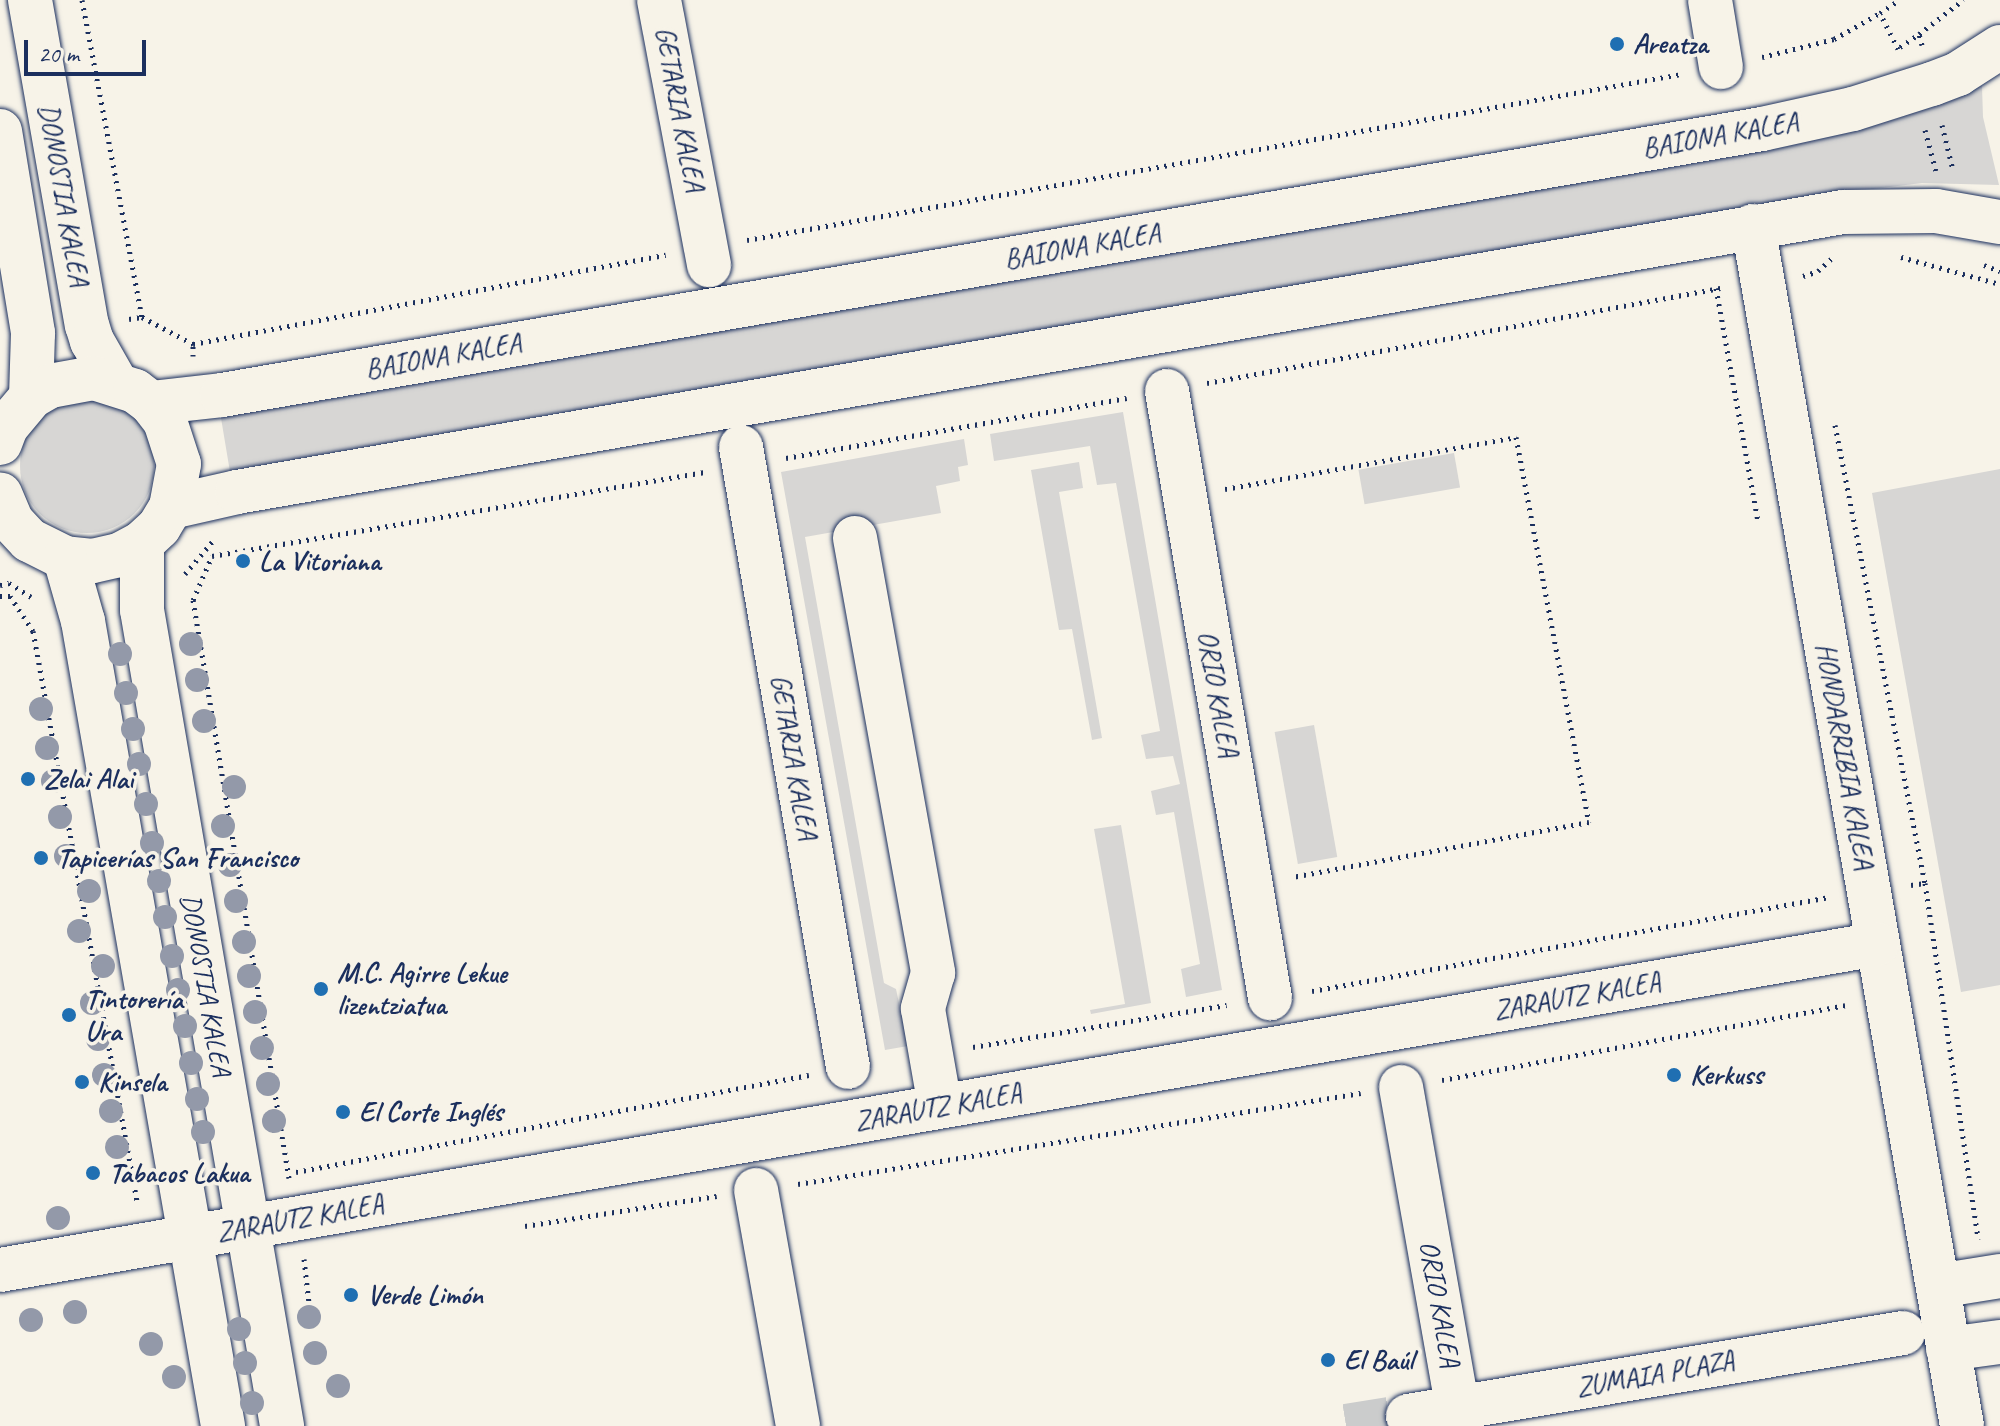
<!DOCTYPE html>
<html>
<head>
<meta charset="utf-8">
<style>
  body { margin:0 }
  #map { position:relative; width:2000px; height:1426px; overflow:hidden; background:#f7f3e8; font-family:Caveat,sans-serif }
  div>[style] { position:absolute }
  .green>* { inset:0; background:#d7d6d4; transform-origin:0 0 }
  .round { border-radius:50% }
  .minor-tunnel>* { height:44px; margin-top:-22px; transform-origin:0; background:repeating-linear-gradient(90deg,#cbcccc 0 44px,transparent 0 66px) }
  .path>* { height:5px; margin-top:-2.5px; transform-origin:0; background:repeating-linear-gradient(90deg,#1b2f5e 0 2px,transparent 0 8px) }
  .roads { filter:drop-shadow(0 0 2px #1b2f5e) drop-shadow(0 0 2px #1b2f5e) }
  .minor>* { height:44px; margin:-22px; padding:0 22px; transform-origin:22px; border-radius:22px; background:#f7f3e8 }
  .trees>* { width:24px; height:24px; margin:-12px; border-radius:50%; background:#9399a9 }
  .dots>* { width:22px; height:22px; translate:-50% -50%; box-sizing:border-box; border:4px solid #f7f3e8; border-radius:50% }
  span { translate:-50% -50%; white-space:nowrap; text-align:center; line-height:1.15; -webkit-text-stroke:7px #f7f3e8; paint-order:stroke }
  .poi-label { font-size:28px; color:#1b2f5e; font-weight:700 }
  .left { translate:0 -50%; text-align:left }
  .street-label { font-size:28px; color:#1b2f5e }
  .scale { position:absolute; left:24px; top:40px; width:122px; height:36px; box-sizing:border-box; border:4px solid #1b2f5e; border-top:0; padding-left:10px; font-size:24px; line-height:28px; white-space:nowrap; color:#1b2f5e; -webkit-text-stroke:6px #f7f3e8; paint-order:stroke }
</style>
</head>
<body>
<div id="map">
  <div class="green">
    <i style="clip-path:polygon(1974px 85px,1982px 86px,1983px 117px,1999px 185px,1922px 183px,1808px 197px,230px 472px,220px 412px,1861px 127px,1897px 119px)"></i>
    <i class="round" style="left:20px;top:399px;width:134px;height:134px"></i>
    <i style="clip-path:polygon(1123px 412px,1222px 990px,1186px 997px,1181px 969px,1200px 964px,1174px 812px,1156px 815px,1151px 791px,1180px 784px,1173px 756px,1146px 759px,1141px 735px,1160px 731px,1116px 483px,1097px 485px,1090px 446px,994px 461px,990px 434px)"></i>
    <i style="clip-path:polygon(964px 439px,968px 465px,958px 467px,960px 481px,936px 486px,941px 513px,805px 537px,884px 983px,896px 989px,908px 1046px,885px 1050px,781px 472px)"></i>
    <i style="left:1454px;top:453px;width:35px;height:97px;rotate:80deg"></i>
    <i style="clip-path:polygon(1079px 462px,1083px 488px,1059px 492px,1102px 738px,1092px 740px,1072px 629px,1059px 630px,1031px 470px)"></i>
    <i style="clip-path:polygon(2000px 469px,2000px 985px,1961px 992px,1872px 493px)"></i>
    <i style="left:1314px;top:725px;width:134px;height:40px;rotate:80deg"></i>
    <i style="clip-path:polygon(1121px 825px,1151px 1003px,1091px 1014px,1090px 1010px,1125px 1004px,1094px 829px)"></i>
  </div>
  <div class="minor-tunnel">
    <i style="left:1346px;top:1426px;width:63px;rotate:-9.2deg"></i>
  </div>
  <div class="path">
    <i style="left:82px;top:0;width:323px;rotate:79.3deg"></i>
    <i style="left:1922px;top:45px;width:11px;rotate:-105deg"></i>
    <i style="left:1919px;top:34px;width:56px;rotate:-37.7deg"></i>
    <i style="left:1900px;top:47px;width:23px;rotate:-34deg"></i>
    <i style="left:1898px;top:49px;width:40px;rotate:-116.6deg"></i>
    <i style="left:1880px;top:13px;width:23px;rotate:-34deg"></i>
    <i style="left:1762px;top:57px;width:74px;rotate:-14deg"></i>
    <i style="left:1834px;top:39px;width:53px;rotate:-29.5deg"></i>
    <i style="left:1942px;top:125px;width:46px;rotate:76.3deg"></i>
    <i style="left:1925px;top:130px;width:42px;rotate:75deg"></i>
    <i style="left:747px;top:240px;width:950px;rotate:-10.07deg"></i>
    <i style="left:1901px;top:257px;width:103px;rotate:15.3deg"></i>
    <i style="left:1984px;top:265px;width:17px;rotate:21deg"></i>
    <i style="left:1803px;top:276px;width:16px;rotate:-18deg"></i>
    <i style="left:1818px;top:271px;width:18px;rotate:-43deg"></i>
    <i style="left:1716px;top:288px;width:238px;rotate:79.8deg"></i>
    <i style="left:129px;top:319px;width:13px;rotate:-9deg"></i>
    <i style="left:142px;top:317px;width:58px;rotate:27.9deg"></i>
    <i style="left:193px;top:356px;width:12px;rotate:-90deg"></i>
    <i style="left:193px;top:344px;width:481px;rotate:-10.7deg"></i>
    <i style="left:1207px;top:383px;width:522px;rotate:-10.49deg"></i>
    <i style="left:1835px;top:425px;width:467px;rotate:78.9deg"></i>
    <i style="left:786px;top:458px;width:346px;rotate:-10deg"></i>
    <i style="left:1225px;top:489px;width:296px;rotate:-10.1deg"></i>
    <i style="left:1516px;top:437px;width:392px;rotate:79.3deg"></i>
    <i style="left:1589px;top:822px;width:303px;rotate:169.5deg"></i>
    <i style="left:185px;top:574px;width:42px;rotate:-49.8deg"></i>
    <i style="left:0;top:585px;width:9px;rotate:-13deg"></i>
    <i style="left:9px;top:583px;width:26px;rotate:32deg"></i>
    <i style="left:0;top:596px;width:10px"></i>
    <i style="left:10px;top:596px;width:42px;rotate:56.7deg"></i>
    <i style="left:33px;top:631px;width:579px;rotate:79.66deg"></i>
    <i style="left:1911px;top:885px;width:14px;rotate:-8deg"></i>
    <i style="left:1925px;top:883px;width:360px;rotate:81.5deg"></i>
    <i style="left:1312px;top:991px;width:526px;rotate:-10.29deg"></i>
    <i style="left:973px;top:1047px;width:257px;rotate:-9.4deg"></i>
    <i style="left:1442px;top:1080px;width:410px;rotate:-10.5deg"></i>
    <i style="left:296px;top:1172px;width:522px;rotate:-10.71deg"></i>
    <i style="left:289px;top:1178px;width:586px;rotate:-99.43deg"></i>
    <i style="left:193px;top:600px;width:48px;rotate:-66.6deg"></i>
    <i style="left:212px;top:556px;width:500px;rotate:-9.67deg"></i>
    <i style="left:798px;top:1184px;width:570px;rotate:-9.18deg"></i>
    <i style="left:525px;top:1226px;width:194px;rotate:-8.9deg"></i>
    <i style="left:304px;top:1259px;width:61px;rotate:83.5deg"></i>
  </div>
  <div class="roads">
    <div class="minor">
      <i style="left:30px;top:0;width:330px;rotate:80.1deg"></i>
      <i style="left:87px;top:325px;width:17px;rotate:73deg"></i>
      <i style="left:92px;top:341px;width:48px;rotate:60.3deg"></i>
      <i style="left:659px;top:0;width:270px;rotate:79.3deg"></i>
      <i style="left:1710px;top:0;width:68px;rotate:80.7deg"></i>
      <i style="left:0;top:131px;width:205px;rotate:80.7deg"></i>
      <i style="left:33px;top:333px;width:64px;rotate:91.8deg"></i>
      <i style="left:1753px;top:226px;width:1218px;rotate:80.12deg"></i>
      <i style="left:1167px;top:391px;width:616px;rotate:80.37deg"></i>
      <i style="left:151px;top:403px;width:71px;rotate:-6.4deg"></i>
      <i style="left:222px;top:395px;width:1563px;rotate:-9.8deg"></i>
      <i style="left:1762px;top:129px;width:93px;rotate:-12.4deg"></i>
      <i style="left:1853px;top:109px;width:83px;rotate:-17.6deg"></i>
      <i style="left:1932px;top:84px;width:28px;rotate:-21deg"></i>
      <i style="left:1958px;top:74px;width:50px;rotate:-32.7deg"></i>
      <i style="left:0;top:443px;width:17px;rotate:-69deg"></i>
      <i style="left:6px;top:427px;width:39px;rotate:-50deg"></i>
      <i style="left:31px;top:397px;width:22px;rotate:-30deg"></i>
      <i style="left:50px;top:386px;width:45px;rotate:-10.3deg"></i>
      <i style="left:94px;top:378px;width:43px;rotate:17.6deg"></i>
      <i style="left:135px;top:391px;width:20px;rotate:37deg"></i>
      <i style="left:151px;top:403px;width:23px;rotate:52deg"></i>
      <i style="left:165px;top:421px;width:45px;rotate:72deg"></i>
      <i style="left:179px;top:464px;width:44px;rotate:100.5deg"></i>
      <i style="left:171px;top:507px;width:23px;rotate:121deg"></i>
      <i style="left:159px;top:527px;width:23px;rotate:137deg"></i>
      <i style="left:142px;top:543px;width:26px;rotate:152deg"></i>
      <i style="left:119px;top:555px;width:28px;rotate:167deg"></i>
      <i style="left:92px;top:561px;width:27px;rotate:-174deg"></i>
      <i style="left:65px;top:558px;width:40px;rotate:-153.4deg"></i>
      <i style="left:29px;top:540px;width:25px;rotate:-133deg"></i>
      <i style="left:12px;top:522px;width:30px;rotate:-113deg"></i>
      <i style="left:741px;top:447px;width:629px;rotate:80.21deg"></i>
      <i style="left:171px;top:507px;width:68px;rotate:-12.8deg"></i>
      <i style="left:237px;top:492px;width:1630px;rotate:-9.89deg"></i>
      <i style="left:1843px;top:212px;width:93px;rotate:-0.6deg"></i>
      <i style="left:1936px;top:211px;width:65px;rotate:9.8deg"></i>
      <i style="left:855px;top:538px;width:442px;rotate:79.8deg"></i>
      <i style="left:933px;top:973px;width:37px;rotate:106deg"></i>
      <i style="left:923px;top:1009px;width:98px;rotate:80.1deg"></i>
      <i style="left:142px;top:543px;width:67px;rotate:90deg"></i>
      <i style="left:142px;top:610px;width:828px;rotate:80.26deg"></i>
      <i style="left:65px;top:558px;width:66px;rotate:74.1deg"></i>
      <i style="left:83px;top:621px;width:817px;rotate:80.13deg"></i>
      <i style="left:1401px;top:1087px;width:344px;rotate:80deg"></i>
      <i style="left:756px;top:1190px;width:240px;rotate:79.9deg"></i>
      <i style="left:0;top:1270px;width:1905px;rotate:-9.85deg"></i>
      <i style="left:1938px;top:1286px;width:63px;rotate:-9.2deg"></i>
      <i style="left:1948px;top:1349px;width:52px;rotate:-7.7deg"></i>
      <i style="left:1408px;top:1416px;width:502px;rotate:-9.52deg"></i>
    </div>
  </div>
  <div class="trees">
    <i style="left:191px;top:644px"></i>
    <i style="left:120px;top:654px"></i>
    <i style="left:197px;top:680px"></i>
    <i style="left:126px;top:693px"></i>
    <i style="left:41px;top:709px"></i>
    <i style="left:204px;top:721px"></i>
    <i style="left:133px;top:729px"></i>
    <i style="left:47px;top:748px"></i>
    <i style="left:139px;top:764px"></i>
    <i style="left:53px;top:781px"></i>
    <i style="left:234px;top:787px"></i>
    <i style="left:146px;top:804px"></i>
    <i style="left:60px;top:817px"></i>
    <i style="left:223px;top:826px"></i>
    <i style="left:152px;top:843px"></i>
    <i style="left:66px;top:856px"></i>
    <i style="left:230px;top:865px"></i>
    <i style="left:159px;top:881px"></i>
    <i style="left:89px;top:891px"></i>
    <i style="left:236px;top:901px"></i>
    <i style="left:165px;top:917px"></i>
    <i style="left:79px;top:931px"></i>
    <i style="left:244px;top:942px"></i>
    <i style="left:172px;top:956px"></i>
    <i style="left:103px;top:966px"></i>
    <i style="left:249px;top:976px"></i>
    <i style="left:178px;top:990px"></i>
    <i style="left:92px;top:1003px"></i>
    <i style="left:255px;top:1012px"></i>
    <i style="left:185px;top:1026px"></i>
    <i style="left:98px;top:1039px"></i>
    <i style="left:262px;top:1048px"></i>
    <i style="left:191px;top:1063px"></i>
    <i style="left:104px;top:1075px"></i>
    <i style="left:268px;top:1084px"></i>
    <i style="left:197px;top:1099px"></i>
    <i style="left:111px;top:1111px"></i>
    <i style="left:274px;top:1121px"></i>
    <i style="left:203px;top:1132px"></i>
    <i style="left:117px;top:1147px"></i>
    <i style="left:58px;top:1218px"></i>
    <i style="left:75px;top:1312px"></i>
    <i style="left:309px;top:1317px"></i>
    <i style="left:31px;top:1320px"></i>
    <i style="left:239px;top:1329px"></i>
    <i style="left:151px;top:1344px"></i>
    <i style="left:315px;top:1353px"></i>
    <i style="left:245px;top:1363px"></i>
    <i style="left:174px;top:1377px"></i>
    <i style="left:338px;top:1386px"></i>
    <i style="left:252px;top:1403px"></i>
  </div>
  <div class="dots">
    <i style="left:1617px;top:44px;background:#1f6fb2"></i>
    <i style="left:243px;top:561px;background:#1f6fb2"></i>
    <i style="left:28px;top:779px;background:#1f6fb2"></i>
    <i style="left:41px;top:858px;background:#1f6fb2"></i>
    <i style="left:321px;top:989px;background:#1f6fb2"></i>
    <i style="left:69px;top:1015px;background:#1f6fb2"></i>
    <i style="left:1674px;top:1075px;background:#1f6fb2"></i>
    <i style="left:82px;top:1082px;background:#1f6fb2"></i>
    <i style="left:343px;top:1112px;background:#1f6fb2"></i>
    <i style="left:93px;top:1173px;background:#1f6fb2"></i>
    <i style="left:351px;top:1295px;background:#1f6fb2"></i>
    <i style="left:1328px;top:1360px;background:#1f6fb2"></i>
  </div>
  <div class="poi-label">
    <span class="left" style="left:1633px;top:44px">Areatza</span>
    <span class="left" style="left:259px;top:561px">La Vitoriana</span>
    <span class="left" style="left:44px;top:779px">Zelai Alai</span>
    <span class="left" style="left:57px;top:858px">Tapicerías San Francisco</span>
    <span class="left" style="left:337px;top:989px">M.C. Agirre Lekue<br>lizentziatua</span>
    <span class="left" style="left:85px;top:1015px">Tintorería<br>Ura</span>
    <span class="left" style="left:1690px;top:1075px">Kerkuss</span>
    <span class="left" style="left:98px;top:1082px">Kinsela</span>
    <span class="left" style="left:359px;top:1112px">El Corte Inglés</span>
    <span class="left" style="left:109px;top:1173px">Tabacos Lakua</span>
    <span class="left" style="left:367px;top:1295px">Verde Limón</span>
    <span class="left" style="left:1344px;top:1360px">El Baúl</span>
  </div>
  <div class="street-label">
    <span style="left:680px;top:109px;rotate:79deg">GETARIA KALEA</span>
    <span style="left:1720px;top:135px;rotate:-10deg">BAIONA KALEA</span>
    <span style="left:64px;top:195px;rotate:80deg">DONOSTIA KALEA</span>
    <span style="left:1082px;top:246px;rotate:-10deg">BAIONA KALEA</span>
    <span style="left:443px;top:356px;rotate:-10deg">BAIONA KALEA</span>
    <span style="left:1218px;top:694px;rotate:80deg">ORIO KALEA</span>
    <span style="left:1845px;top:756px;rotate:80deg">HONDARRIBIA KALEA</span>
    <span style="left:794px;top:757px;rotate:80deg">GETARIA KALEA</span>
    <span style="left:206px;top:985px;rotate:80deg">DONOSTIA KALEA</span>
    <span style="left:1577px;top:996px;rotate:-10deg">ZARAUTZ KALEA</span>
    <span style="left:938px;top:1107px;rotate:-10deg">ZARAUTZ KALEA</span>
    <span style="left:300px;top:1218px;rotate:-10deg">ZARAUTZ KALEA</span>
    <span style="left:1440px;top:1304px;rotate:80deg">ORIO KALEA</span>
    <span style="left:1655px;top:1374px;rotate:-10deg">ZUMAIA PLAZA</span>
  </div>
  <div class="scale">20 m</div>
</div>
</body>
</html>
